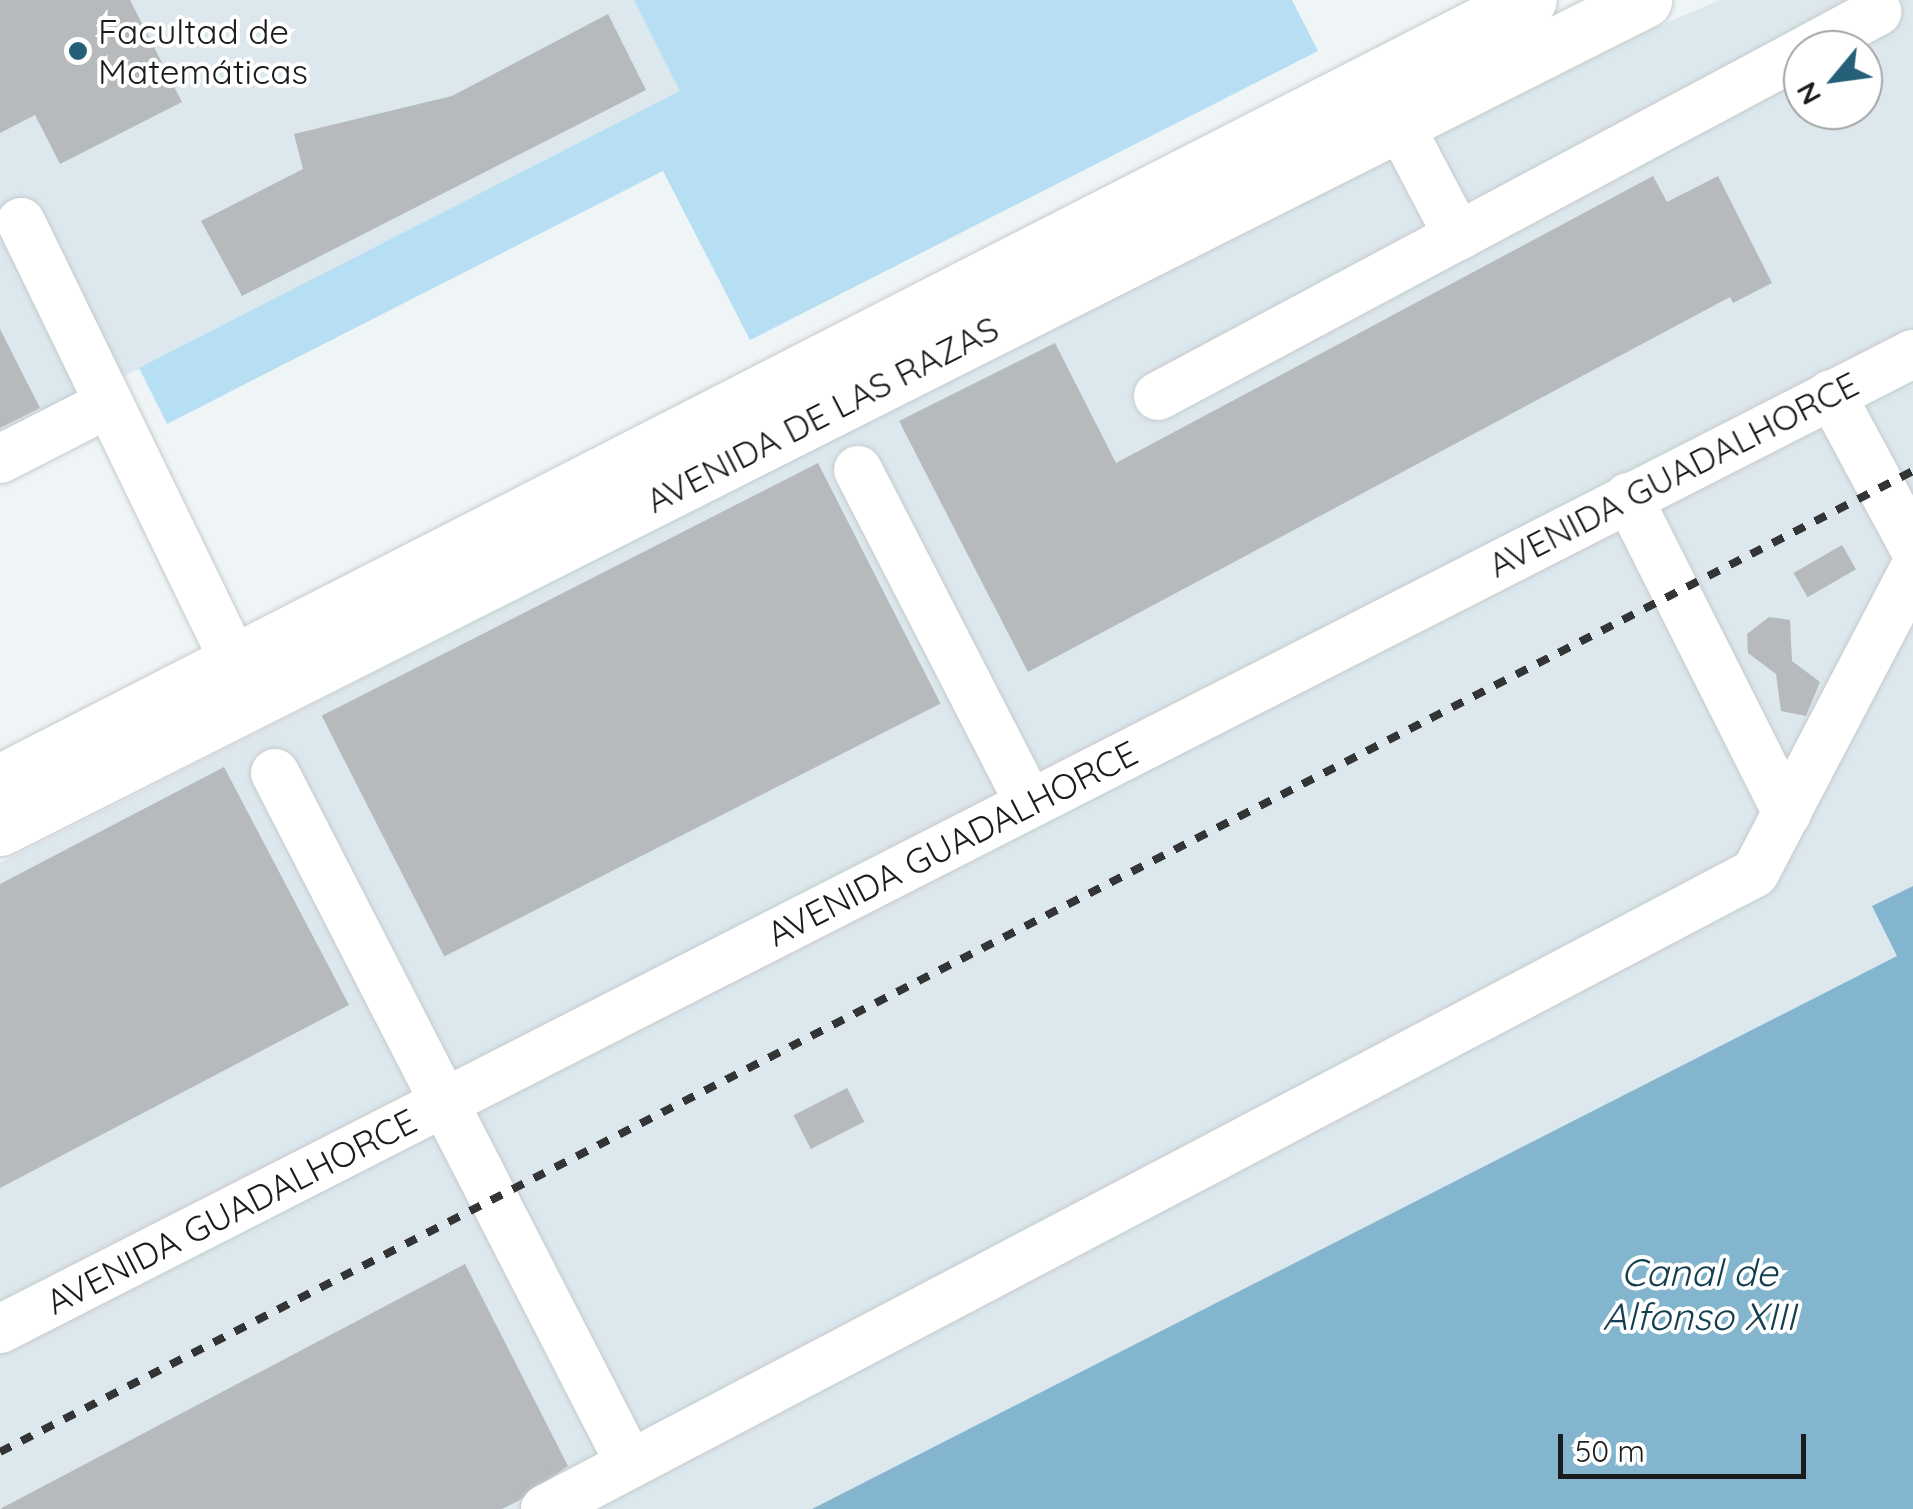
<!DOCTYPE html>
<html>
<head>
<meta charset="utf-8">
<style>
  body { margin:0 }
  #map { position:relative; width:1913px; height:1509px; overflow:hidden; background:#eff4f6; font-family:Quicksand,sans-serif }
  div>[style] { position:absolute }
  .built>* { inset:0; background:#dce8ee }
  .green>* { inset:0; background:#b7dff3 }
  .water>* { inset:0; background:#83b6ce }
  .building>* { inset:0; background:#b6babc; transform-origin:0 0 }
  .roads { filter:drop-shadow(0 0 2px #c5cacc) drop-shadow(0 0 2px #c5cacc) }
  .minor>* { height:48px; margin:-24px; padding:0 24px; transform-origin:24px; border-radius:24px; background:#fff }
  .major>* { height:55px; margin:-27.5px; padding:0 27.5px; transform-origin:27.5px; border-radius:27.5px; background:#fff }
  .rail>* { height:8px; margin-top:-4px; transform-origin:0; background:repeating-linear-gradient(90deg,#333435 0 12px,transparent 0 24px) }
  .dots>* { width:28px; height:28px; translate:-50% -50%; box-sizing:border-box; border:5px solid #fff; border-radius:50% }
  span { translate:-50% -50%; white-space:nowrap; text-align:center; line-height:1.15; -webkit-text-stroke:8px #fff; paint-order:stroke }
  .poi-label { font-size:35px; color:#1b1c1d }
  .left { translate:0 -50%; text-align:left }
  .street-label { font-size:35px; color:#1b1c1d }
  .water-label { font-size:38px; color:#133f50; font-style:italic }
  .north { position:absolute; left:1783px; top:30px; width:100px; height:100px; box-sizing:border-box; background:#fff; border:2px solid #a4a4a5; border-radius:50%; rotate:241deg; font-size:28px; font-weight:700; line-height:40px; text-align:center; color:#1b1c1d }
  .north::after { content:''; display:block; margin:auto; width:35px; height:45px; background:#256078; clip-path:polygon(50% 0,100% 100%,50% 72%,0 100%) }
  .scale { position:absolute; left:1558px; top:1434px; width:248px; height:45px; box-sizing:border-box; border:5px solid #1b1c1d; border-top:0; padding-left:12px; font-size:30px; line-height:35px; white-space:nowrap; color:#1b1c1d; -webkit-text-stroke:8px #fff; paint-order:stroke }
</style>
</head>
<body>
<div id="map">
  <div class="built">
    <i style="clip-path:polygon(0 0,634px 0,681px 91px,0 440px)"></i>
    <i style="clip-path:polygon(evenodd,1720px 0,1913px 0,1913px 886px,1872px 906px,1898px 956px,813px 1509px,0 1509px,0 863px,1583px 58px,1720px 0,1803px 50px,1863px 50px,1863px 110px,1803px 110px,1803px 50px)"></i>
  </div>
  <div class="green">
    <i style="clip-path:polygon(634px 0,1292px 0,1318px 51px,750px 340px,663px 171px,167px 424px,139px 368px,680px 91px)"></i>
  </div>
  <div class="water">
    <i style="clip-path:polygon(1913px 886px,1913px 1509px,812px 1509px,1897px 956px,1872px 906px)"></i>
  </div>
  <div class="building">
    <i style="clip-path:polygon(0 0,130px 0,182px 102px,60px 164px,35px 115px,0 133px)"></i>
    <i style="clip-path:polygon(608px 14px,646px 90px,242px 296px,201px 221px,303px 169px,294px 134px,452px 96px)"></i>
    <i style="clip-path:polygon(1653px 176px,1667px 202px,1718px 176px,1772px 283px,1733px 303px,1730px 297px,1028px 672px,899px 421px,1055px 343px,1116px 463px)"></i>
    <i style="clip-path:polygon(0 329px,40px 408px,0 428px)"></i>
    <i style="left:818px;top:463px;width:270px;height:557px;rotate:63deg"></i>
    <i style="left:1842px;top:545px;width:28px;height:56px;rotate:60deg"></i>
    <i style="clip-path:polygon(1769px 617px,1790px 620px,1792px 661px,1820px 682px,1806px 716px,1781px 711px,1776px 674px,1748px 653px,1747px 634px)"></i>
    <i style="clip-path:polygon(224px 767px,349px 1005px,0 1188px,0 884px)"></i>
    <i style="left:847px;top:1088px;width:38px;height:60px;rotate:63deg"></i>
    <i style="clip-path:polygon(465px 1264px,568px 1466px,520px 1500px,502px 1509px,0 1509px)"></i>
  </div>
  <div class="roads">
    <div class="minor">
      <i style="left:1806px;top:50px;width:81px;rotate:-28.2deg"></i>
      <i style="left:1399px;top:124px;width:127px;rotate:62.2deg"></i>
      <i style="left:1458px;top:236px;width:391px;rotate:-28.1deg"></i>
      <i style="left:21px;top:222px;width:489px;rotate:64.1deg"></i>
      <i style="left:1831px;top:394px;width:173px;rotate:61.7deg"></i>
      <i style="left:1158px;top:396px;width:340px;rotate:-28.1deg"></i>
      <i style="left:0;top:459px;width:119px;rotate:-27deg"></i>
      <i style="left:858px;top:470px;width:374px;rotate:62.8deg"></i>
      <i style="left:1628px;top:497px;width:354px;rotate:63.3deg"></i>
      <i style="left:275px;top:773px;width:777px;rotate:62.81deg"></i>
      <i style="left:0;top:1329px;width:2147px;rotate:-27.01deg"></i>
      <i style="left:545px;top:1509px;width:1367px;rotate:-27.73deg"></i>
      <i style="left:1755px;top:873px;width:341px;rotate:-62.4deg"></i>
    </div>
    <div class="major">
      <i style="left:0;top:782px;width:1717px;rotate:-27.09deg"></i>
      <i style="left:0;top:828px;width:1841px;rotate:-26.73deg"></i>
    </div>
  </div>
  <div class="rail">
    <i style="left:0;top:1452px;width:2150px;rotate:-27.15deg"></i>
  </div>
  <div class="dots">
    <i style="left:78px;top:51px;background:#256078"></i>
  </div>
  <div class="poi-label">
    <span class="left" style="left:98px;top:51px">Facultad de<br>Matemáticas</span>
  </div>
  <div class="street-label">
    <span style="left:822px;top:414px;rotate:-27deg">AVENIDA DE LAS RAZAS</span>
    <span style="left:1673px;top:474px;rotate:-27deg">AVENIDA GUADALHORCE</span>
    <span style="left:952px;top:843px;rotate:-27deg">AVENIDA GUADALHORCE</span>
    <span style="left:231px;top:1211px;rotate:-27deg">AVENIDA GUADALHORCE</span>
  </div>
  <div class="water-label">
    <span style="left:1699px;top:1295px">Canal de<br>Alfonso XIII</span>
  </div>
  <div class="north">N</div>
  <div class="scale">50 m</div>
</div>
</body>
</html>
